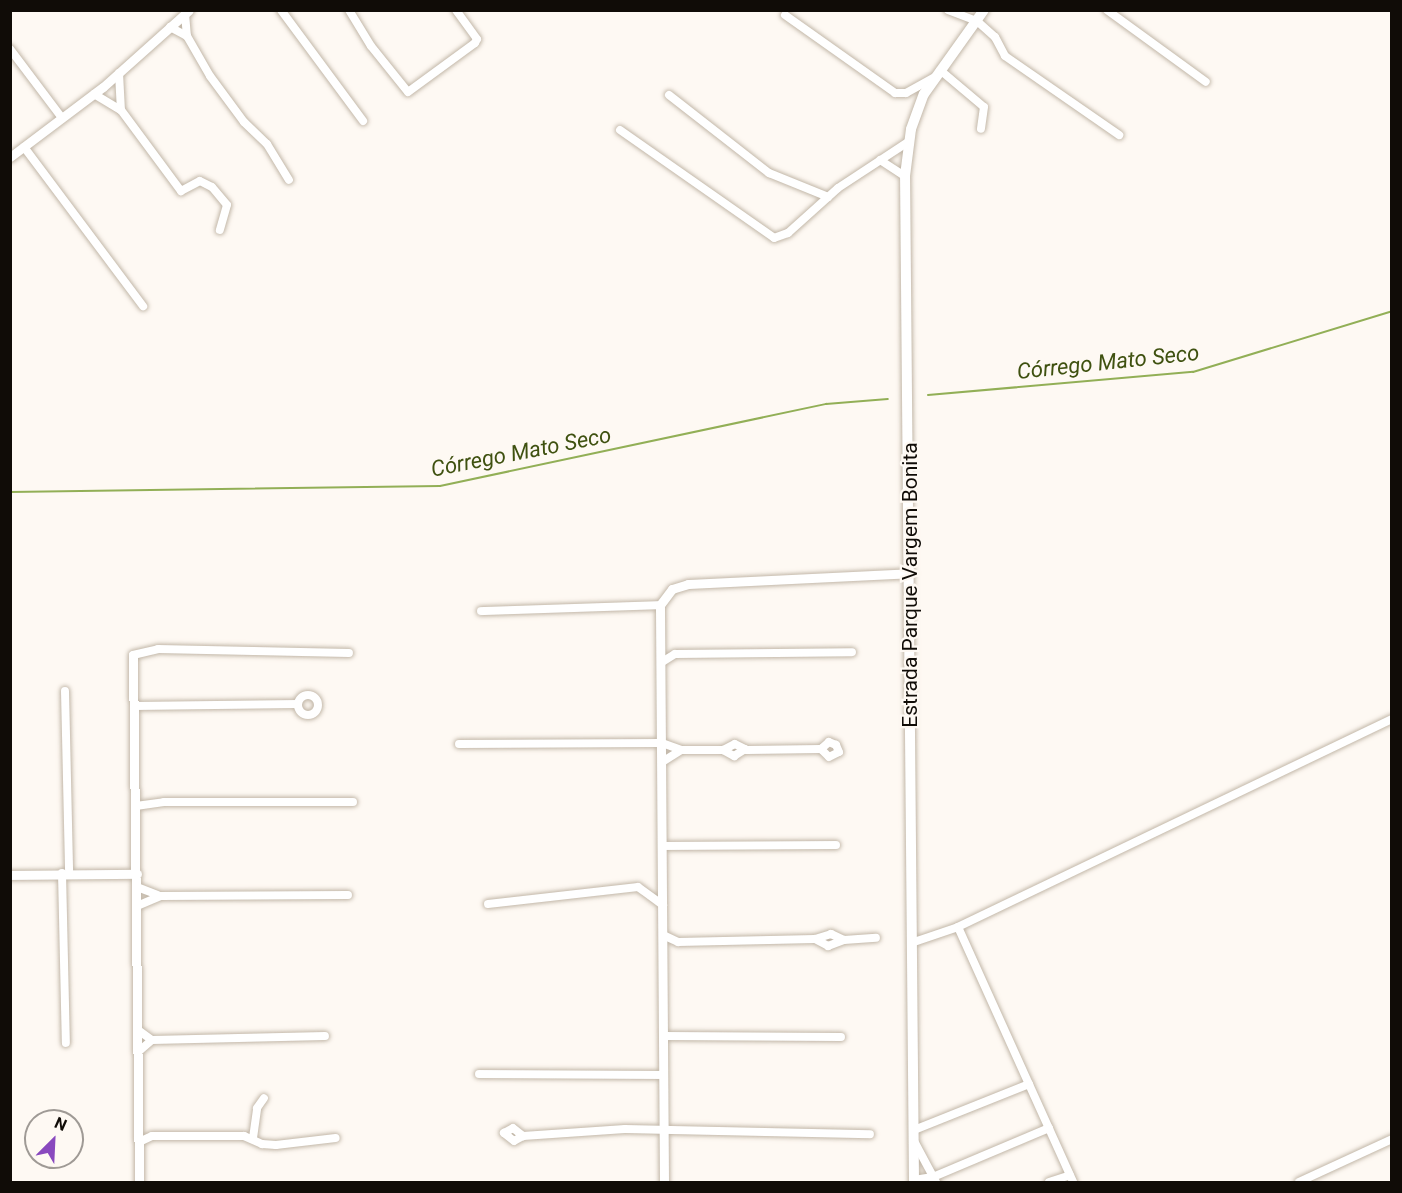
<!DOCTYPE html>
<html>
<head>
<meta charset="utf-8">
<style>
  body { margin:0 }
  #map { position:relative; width:1402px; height:1193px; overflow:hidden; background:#fef9f3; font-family:Roboto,sans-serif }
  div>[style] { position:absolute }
  .stream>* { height:2px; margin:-1px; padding:0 1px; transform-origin:1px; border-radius:1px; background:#92af56 }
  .roads { filter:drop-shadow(0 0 2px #c2b7a8) drop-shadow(0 0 2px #c2b7a8) }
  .minor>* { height:8px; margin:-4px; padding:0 4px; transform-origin:4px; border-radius:4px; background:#fff }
  .minor>.ring { margin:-4px; padding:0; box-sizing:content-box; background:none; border:8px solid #fff; border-radius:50% }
  .tertiary>* { height:9px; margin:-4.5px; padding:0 4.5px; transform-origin:4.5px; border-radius:4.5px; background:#fff }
  .secondary>* { height:10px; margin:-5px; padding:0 5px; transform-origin:5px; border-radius:5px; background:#fff }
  span { translate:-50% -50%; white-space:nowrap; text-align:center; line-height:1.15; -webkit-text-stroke:4.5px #fef9f3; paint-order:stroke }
  .street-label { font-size:21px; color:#100c07 }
  .water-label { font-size:22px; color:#3f5110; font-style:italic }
  .frame { position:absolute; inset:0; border:12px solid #100c07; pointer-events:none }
  .north { position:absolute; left:24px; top:1109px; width:60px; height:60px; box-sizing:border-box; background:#fef9f3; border:2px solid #9f9a95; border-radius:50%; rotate:24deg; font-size:16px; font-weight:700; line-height:24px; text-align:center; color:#100c07 }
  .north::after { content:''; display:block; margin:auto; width:21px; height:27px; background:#8949be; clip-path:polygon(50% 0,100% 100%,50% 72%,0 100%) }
</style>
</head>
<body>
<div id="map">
  <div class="stream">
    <i style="left:928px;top:395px;width:266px;rotate:-5deg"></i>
    <i style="left:1193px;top:372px;width:208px;rotate:-17deg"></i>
    <i style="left:10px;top:492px;width:430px;rotate:-0.8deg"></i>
    <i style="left:440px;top:486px;width:395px;rotate:-12deg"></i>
    <i style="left:826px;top:404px;width:62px;rotate:-4.6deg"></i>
  </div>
  <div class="roads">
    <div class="minor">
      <i style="left:281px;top:10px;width:138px;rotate:53.5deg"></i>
      <i style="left:349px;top:10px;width:42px;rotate:58.6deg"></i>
      <i style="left:371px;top:46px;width:59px;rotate:51.2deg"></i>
      <i style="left:408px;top:92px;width:83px;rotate:-36.2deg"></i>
      <i style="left:475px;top:43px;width:4px;rotate:-63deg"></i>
      <i style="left:477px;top:39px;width:36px;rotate:-126deg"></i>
      <i style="left:948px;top:10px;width:31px;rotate:21deg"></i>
      <i style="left:977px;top:21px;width:24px;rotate:42deg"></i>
      <i style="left:995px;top:37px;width:21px;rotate:62deg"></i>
      <i style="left:1005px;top:56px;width:139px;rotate:34.7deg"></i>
      <i style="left:1107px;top:10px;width:122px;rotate:36deg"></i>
      <i style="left:185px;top:14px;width:22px;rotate:85deg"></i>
      <i style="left:187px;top:36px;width:46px;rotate:60.1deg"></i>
      <i style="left:210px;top:76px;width:57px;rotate:53.5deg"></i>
      <i style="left:244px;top:122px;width:32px;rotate:44deg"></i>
      <i style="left:267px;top:144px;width:42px;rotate:58.6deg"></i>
      <i style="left:785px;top:15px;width:135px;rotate:35.3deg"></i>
      <i style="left:895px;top:93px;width:11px"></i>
      <i style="left:906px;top:93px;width:33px;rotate:-29deg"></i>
      <i style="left:170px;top:27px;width:19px;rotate:28deg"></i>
      <i style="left:10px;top:49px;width:86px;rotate:53deg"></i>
      <i style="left:940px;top:70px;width:57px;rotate:40.1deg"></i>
      <i style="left:984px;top:107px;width:22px;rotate:98deg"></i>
      <i style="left:119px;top:73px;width:37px;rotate:87deg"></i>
      <i style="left:94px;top:94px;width:31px;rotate:31deg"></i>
      <i style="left:121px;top:110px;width:101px;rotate:53.5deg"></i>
      <i style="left:181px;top:191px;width:21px;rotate:-28deg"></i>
      <i style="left:200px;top:181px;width:13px;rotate:27deg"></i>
      <i style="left:212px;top:187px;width:23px;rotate:50deg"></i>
      <i style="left:227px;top:205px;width:26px;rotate:106deg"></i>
      <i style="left:669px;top:95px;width:127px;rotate:38deg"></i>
      <i style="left:769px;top:173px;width:64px;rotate:22.1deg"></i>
      <i style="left:620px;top:130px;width:188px;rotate:35deg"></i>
      <i style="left:774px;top:238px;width:15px;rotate:-20deg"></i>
      <i style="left:788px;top:233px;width:67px;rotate:-42deg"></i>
      <i style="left:838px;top:188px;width:84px;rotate:-33.3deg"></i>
      <i style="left:24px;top:147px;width:199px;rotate:53.2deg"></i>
      <i style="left:880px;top:160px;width:30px;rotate:33deg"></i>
      <i style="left:481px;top:611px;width:179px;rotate:-1.9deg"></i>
      <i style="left:133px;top:655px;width:26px;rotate:-13deg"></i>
      <i style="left:158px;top:649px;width:191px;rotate:1.2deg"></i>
      <i style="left:662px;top:662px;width:15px;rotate:-32deg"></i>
      <i style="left:675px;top:654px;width:177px;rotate:-0.6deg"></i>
      <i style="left:65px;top:691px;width:182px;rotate:88.7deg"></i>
      <i class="ring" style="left:298px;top:695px;width:12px;height:12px"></i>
      <i style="left:134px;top:706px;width:164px;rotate:-0.7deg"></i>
      <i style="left:459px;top:744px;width:203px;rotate:-0.3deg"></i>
      <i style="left:662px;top:743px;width:20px;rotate:20deg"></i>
      <i style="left:681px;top:750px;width:42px"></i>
      <i style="left:723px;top:750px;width:13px;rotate:29deg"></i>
      <i style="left:734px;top:756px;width:13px;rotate:-32deg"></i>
      <i style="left:723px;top:750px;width:13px;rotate:-27deg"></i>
      <i style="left:735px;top:744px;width:13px;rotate:27deg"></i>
      <i style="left:747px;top:750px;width:74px;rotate:-0.8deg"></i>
      <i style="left:821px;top:749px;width:11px;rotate:45deg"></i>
      <i style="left:829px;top:757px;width:11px;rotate:-27deg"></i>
      <i style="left:839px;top:752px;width:8px;rotate:-113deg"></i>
      <i style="left:836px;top:745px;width:8px;rotate:-157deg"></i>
      <i style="left:829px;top:742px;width:11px;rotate:139deg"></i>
      <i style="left:662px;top:762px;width:22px;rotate:-32deg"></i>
      <i style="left:136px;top:806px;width:28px;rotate:-8deg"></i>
      <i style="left:164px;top:802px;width:189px"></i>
      <i style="left:663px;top:846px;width:173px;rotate:-0.3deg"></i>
      <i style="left:62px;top:873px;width:170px;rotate:88.7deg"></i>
      <i style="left:137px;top:887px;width:22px;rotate:21deg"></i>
      <i style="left:488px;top:904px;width:151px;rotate:-6.5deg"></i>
      <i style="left:638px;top:887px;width:31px;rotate:36deg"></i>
      <i style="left:137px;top:906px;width:25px;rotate:-23deg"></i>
      <i style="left:160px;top:896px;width:188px;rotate:-0.3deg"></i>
      <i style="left:958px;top:927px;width:280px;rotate:65.7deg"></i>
      <i style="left:663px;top:935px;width:17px;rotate:25deg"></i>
      <i style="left:678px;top:942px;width:137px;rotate:-1.3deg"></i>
      <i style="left:815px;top:939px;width:15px;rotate:28deg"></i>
      <i style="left:828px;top:946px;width:17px;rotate:-21deg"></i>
      <i style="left:844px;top:940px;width:32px;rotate:-4deg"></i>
      <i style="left:815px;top:939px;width:17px;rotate:-17deg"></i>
      <i style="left:831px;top:934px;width:14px;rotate:25deg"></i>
      <i style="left:914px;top:942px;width:46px;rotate:-18.8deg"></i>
      <i style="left:958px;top:927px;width:481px;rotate:-25.6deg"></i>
      <i style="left:138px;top:1030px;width:17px;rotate:36deg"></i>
      <i style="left:663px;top:1036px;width:178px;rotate:0.3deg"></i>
      <i style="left:138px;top:1052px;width:18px;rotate:-41deg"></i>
      <i style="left:152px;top:1040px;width:173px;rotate:-1.3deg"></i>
      <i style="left:479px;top:1074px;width:184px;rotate:0.3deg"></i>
      <i style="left:914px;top:1130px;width:124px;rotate:-21.8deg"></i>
      <i style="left:523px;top:1136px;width:10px;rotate:151deg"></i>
      <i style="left:514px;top:1141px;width:13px;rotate:-141deg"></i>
      <i style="left:504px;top:1133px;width:10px;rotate:-29deg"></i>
      <i style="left:513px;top:1128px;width:13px;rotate:39deg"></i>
      <i style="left:523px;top:1136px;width:102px;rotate:-3.9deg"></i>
      <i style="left:625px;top:1129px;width:245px;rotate:1.2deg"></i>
      <i style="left:253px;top:1138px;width:30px;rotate:-82deg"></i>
      <i style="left:257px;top:1108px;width:12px;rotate:-55deg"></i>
      <i style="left:914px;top:1141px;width:47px;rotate:61.8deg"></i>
      <i style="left:139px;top:1142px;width:14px;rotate:-25deg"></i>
      <i style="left:152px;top:1136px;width:92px"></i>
      <i style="left:244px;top:1136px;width:20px;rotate:24deg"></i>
      <i style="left:262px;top:1144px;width:14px;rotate:4deg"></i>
      <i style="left:276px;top:1145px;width:60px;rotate:-6.7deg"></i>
      <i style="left:914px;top:1180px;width:19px;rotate:-9deg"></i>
      <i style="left:933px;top:1177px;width:126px;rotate:-22.9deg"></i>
      <i style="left:1049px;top:1182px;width:22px;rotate:-18deg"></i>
      <i style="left:1299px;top:1182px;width:102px;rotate:-24.8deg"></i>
    </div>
    <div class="tertiary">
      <i style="left:10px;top:157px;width:116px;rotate:-37deg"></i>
      <i style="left:103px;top:87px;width:115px;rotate:-41.8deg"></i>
      <i style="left:133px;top:655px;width:527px;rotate:89.35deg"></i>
      <i style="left:10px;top:875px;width:127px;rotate:-0.5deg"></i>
      <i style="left:664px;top:1182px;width:577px;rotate:-90.4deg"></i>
      <i style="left:660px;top:605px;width:20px;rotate:-53deg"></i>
      <i style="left:672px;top:589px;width:17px;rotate:-17deg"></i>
      <i style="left:688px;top:584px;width:222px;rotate:-2.8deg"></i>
    </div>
    <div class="secondary">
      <i style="left:914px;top:1182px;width:1006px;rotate:-90.51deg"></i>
      <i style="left:905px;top:176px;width:47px;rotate:-82.7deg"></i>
      <i style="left:911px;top:129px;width:37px;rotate:-70deg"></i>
      <i style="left:924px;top:94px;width:103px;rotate:-54.5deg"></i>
    </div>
  </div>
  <div class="street-label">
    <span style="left:910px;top:585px;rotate:-90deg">Estrada Parque Vargem Bonita</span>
  </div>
  <div class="water-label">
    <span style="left:1108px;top:362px;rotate:-6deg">Córrego Mato Seco</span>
    <span style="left:521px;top:452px;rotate:-11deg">Córrego Mato Seco</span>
  </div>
  <div class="frame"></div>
  <div class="north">N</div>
</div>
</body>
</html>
